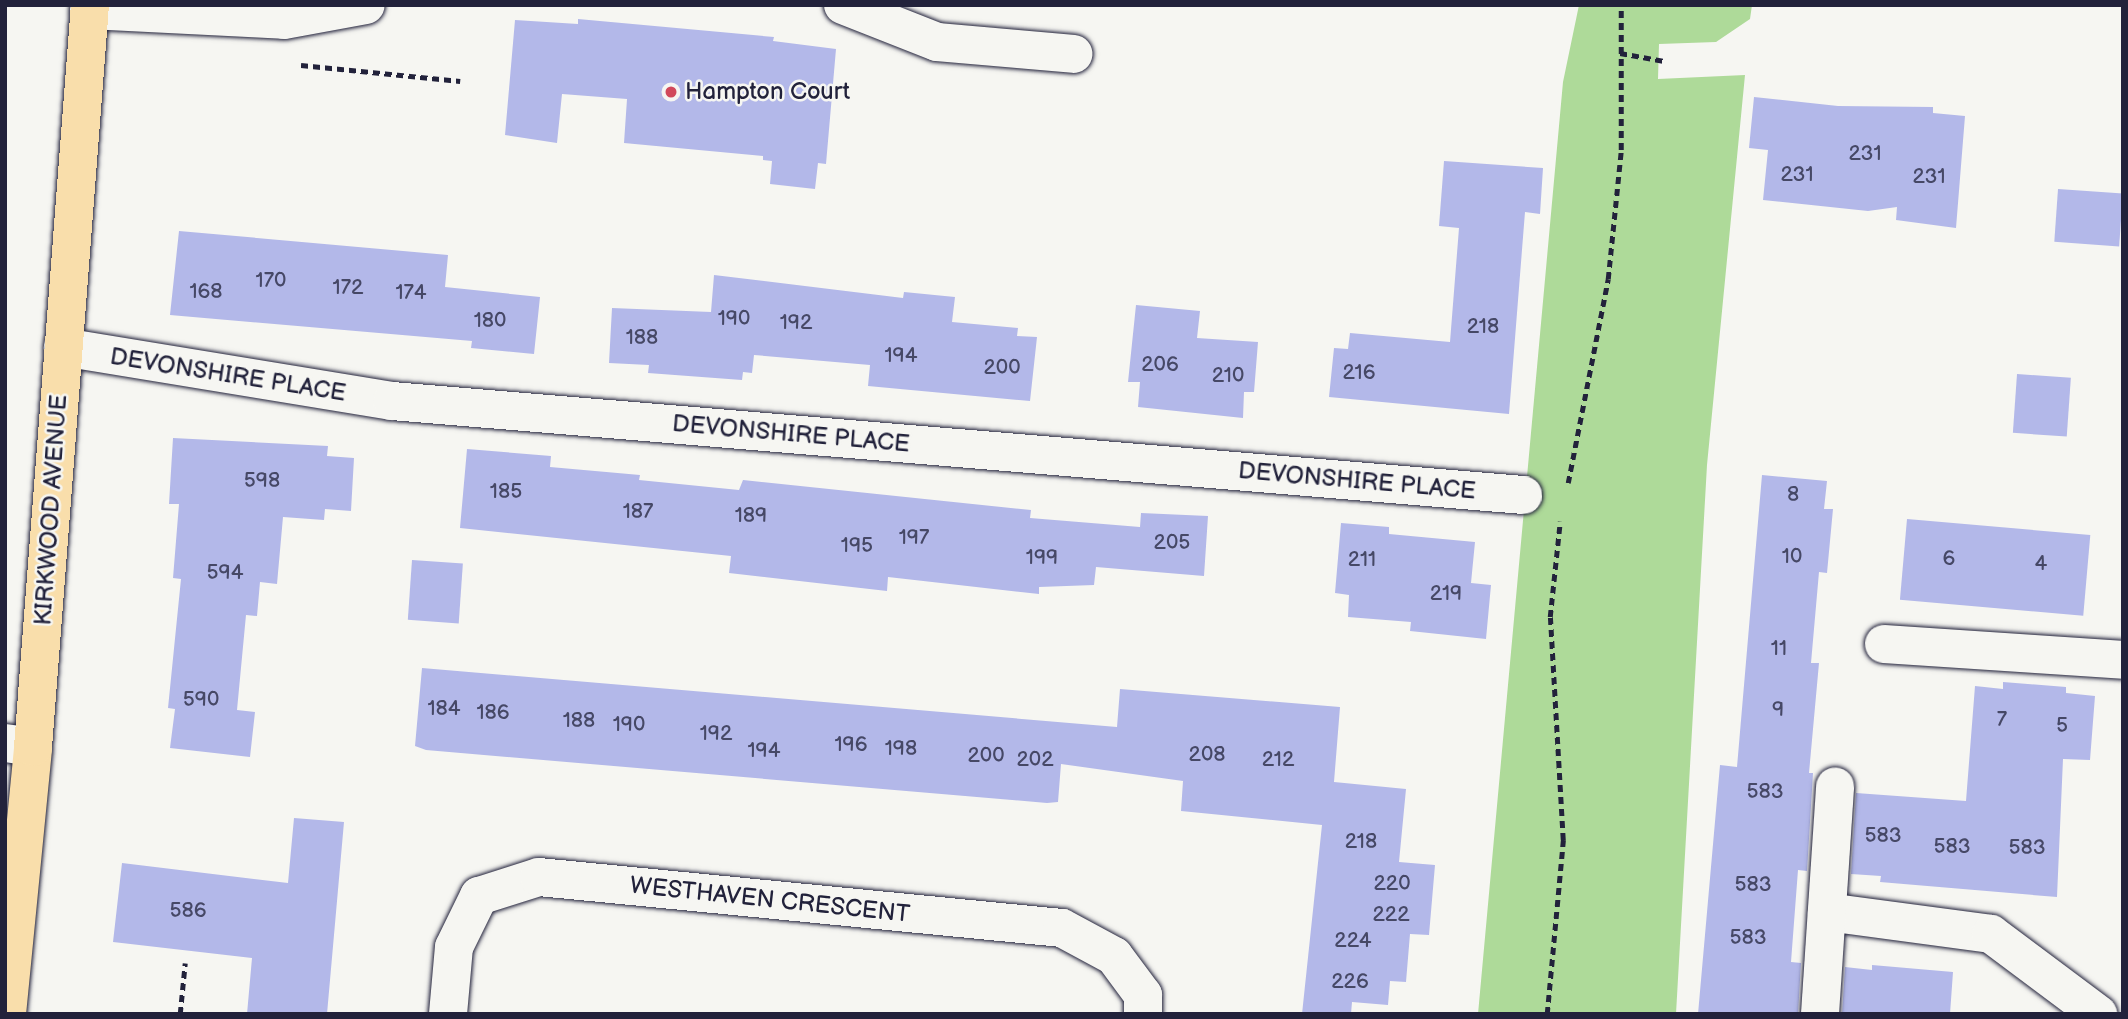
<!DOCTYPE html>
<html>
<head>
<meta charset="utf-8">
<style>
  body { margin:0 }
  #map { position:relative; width:2128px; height:1019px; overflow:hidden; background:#f6f6f2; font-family:"Balsamiq Sans",sans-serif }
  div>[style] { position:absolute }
  .green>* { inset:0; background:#aeda99 }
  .building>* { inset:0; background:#b3b8e9; transform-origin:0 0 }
  .path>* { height:4.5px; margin-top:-2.25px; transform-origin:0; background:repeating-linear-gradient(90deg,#22223b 0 7px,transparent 0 12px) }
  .roads { filter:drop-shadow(0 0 2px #22223b) drop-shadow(0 0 2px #22223b) }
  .minor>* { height:38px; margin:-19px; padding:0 19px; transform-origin:19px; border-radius:19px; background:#f6f6f2 }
  .major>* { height:38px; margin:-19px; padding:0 19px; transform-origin:19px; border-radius:19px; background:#f9deab }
  .dots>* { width:19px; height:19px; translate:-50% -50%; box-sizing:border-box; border:4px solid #f6f6f2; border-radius:50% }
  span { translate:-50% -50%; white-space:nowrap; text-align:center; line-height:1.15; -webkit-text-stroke:5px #f6f6f2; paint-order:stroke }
  .number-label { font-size:21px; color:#464866 }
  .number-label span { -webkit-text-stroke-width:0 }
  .poi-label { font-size:24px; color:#22223b }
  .left { translate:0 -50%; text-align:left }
  .street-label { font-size:24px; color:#22223b }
  .frame { position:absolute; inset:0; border:7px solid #22223b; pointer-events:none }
</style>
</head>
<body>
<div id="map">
  <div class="green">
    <i style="clip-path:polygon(1579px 5px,1752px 5px,1750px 19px,1716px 42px,1659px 44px,1658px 79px,1745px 75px,1707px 465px,1676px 1014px,1478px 1014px,1563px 82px)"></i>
  </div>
  <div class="building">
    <i style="clip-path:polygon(578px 19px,774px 37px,773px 41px,836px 49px,826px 164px,818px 163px,815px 189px,770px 184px,772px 161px,763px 160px,763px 156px,624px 143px,627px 99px,562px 94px,557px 143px,505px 135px,515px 20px,578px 24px)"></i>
    <i style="clip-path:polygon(1754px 97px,1838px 106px,1933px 107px,1933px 113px,1965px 116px,1956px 228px,1896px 220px,1897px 207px,1868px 211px,1763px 200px,1768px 150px,1749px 148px)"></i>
    <i style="clip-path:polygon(1444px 161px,1543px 168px,1540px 214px,1525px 212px,1509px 414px,1329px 397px,1334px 348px,1348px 349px,1350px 333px,1450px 342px,1459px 228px,1439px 226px)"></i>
    <i style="left:2058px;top:189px;width:65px;height:53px;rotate:4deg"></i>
    <i style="clip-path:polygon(179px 231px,448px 255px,445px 287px,540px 297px,534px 354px,471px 348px,472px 341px,170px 315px)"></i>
    <i style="clip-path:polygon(714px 275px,903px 298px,904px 292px,955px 297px,952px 322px,1018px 328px,1017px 336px,1037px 337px,1030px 401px,868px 386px,870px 365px,754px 355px,752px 373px,743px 372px,742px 380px,648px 373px,649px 365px,609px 363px,612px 308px,711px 312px)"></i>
    <i style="clip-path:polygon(1136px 305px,1200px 311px,1197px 338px,1258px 342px,1254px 392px,1244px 392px,1243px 418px,1138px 407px,1140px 382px,1128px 382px)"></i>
    <i style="left:2017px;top:374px;width:54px;height:59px;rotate:4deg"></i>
    <i style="clip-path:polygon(173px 438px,328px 446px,327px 456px,354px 458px,351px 511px,325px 509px,324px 520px,283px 517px,277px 584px,260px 582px,257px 616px,246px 615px,237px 710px,255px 712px,250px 757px,170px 748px,175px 709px,168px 708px,181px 579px,173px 578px,179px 504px,169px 504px)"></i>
    <i style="clip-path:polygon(467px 449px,551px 456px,550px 467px,640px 475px,639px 480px,739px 490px,743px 480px,1031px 510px,1030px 518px,1140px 527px,1141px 513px,1208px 516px,1204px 576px,1096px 567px,1094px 585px,1039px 587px,1039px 594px,888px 577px,887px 591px,729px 573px,731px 556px,460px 528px)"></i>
    <i style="clip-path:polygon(1762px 475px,1827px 481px,1824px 509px,1833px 509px,1827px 573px,1819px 572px,1811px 663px,1819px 663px,1809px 773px,1813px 773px,1807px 871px,1798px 870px,1791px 962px,1801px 963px,1798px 1014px,1698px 1014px,1720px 765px,1737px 767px)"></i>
    <i style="left:1907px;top:519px;width:184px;height:81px;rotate:5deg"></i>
    <i style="clip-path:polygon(1341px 523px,1389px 527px,1389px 534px,1475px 542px,1471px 583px,1491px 585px,1486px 639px,1410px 631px,1411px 622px,1348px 617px,1349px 595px,1335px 593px)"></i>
    <i style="left:412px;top:560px;width:51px;height:60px;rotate:4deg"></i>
    <i style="clip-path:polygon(422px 668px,1117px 727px,1120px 689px,1340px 707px,1334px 782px,1406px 789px,1399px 862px,1435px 865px,1429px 935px,1410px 934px,1406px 982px,1390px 981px,1388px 1005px,1352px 1002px,1351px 1014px,1302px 1014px,1322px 825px,1181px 811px,1183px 781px,1061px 764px,1058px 802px,1047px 803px,426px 750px,415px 746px)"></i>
    <i style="clip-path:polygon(2003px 682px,2066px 687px,2066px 693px,2095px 696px,2090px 760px,2063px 759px,2057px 897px,1880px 882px,1881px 876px,1851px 874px,1856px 793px,1966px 801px,1975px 686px,2003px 689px)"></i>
    <i style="clip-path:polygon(294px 818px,344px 822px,327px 1014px,247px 1014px,252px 958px,113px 942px,122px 863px,288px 883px)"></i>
    <i style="clip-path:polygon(1872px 965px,1953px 972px,1950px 1014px,1842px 1014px,1845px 967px,1872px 970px)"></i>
  </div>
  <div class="path">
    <i style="left:1620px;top:53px;width:45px;rotate:10.3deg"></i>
    <i style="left:301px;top:65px;width:160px;rotate:5.7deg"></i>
    <i style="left:1568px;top:483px;width:208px;rotate:-78.9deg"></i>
    <i style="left:1608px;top:279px;width:130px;rotate:-84.2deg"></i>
    <i style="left:1621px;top:150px;width:145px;rotate:-90deg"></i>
    <i style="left:180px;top:1014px;width:51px;rotate:-84.4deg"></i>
    <i style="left:1547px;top:1014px;width:175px;rotate:-84.7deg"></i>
    <i style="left:1563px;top:840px;width:223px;rotate:-93.3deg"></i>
    <i style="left:1550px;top:617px;width:96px;rotate:-84deg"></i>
  </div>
  <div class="roads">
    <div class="minor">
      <i style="left:843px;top:5px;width:101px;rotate:21.5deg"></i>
      <i style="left:937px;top:42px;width:137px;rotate:5deg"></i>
      <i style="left:89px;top:10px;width:195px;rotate:2.9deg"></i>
      <i style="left:284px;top:20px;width:83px;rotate:-10.4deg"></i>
      <i style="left:63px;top:347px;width:333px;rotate:9.3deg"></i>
      <i style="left:392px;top:401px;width:1135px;rotate:4.75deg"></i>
      <i style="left:1884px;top:644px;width:240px;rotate:3.8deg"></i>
      <i style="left:5px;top:743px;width:28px;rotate:8deg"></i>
      <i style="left:1827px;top:912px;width:165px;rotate:7.6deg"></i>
      <i style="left:1991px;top:934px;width:134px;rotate:36.8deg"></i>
      <i style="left:448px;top:1014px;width:67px;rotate:-84.9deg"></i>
      <i style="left:454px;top:947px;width:57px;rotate:-63.9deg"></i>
      <i style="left:479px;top:896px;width:63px;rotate:-17.6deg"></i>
      <i style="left:539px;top:877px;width:525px;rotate:5.57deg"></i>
      <i style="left:1062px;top:928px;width:59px;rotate:28.3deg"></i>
      <i style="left:1114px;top:956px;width:49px;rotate:53.4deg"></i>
      <i style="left:1143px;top:995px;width:19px;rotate:90deg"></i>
      <i style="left:1820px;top:1014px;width:228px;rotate:-86.2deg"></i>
    </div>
    <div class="major">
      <i style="left:7px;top:1014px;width:268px;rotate:-84.4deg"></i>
      <i style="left:33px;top:747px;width:744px;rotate:-85.61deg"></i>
    </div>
  </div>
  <div class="dots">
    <i style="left:671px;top:92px;background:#d1495b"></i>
  </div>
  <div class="number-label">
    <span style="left:1865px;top:154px">231</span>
    <span style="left:1797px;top:175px">231</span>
    <span style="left:1929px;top:177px">231</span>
    <span style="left:271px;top:281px">170</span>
    <span style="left:348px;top:288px">172</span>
    <span style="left:206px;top:292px">168</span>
    <span style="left:411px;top:293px">174</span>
    <span style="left:734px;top:319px">190</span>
    <span style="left:490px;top:321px">180</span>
    <span style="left:796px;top:323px">192</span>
    <span style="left:1483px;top:327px">218</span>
    <span style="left:642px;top:338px">188</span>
    <span style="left:901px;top:356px">194</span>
    <span style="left:1160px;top:365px">206</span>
    <span style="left:1002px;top:368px">200</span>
    <span style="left:1359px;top:373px">216</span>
    <span style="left:1228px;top:376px">210</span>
    <span style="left:262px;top:481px">598</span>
    <span style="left:506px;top:492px">185</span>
    <span style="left:1793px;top:495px">8</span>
    <span style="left:638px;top:512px">187</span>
    <span style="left:751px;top:516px">189</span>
    <span style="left:914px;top:538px">197</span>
    <span style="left:1172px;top:543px">205</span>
    <span style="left:857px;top:546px">195</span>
    <span style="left:1792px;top:557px">10</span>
    <span style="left:1042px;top:558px">199</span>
    <span style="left:1949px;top:559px">6</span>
    <span style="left:1362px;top:560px">211</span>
    <span style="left:2041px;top:564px">4</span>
    <span style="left:225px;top:573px">594</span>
    <span style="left:1446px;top:594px">219</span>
    <span style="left:1779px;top:649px">11</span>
    <span style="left:201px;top:700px">590</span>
    <span style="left:444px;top:709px">184</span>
    <span style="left:1778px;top:710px">9</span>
    <span style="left:493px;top:713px">186</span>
    <span style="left:2002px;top:720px">7</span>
    <span style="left:579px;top:721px">188</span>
    <span style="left:629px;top:725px">190</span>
    <span style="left:2062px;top:726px">5</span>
    <span style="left:716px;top:734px">192</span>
    <span style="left:851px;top:745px">196</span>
    <span style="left:901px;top:749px">198</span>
    <span style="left:764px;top:751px">194</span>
    <span style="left:1207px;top:755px">208</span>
    <span style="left:986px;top:756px">200</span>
    <span style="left:1035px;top:760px">202</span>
    <span style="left:1278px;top:760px">212</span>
    <span style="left:1765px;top:792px">583</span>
    <span style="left:1883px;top:836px">583</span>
    <span style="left:1361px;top:842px">218</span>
    <span style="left:1952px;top:847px">583</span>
    <span style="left:2027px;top:848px">583</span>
    <span style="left:1392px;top:884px">220</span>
    <span style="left:1753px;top:885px">583</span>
    <span style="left:188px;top:911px">586</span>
    <span style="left:1391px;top:915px">222</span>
    <span style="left:1748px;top:938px">583</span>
    <span style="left:1353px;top:941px">224</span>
    <span style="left:1350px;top:982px">226</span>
  </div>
  <div class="poi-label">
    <span class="left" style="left:685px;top:92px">Hampton Court</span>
  </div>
  <div class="street-label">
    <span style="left:228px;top:375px;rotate:9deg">DEVONSHIRE PLACE</span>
    <span style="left:791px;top:434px;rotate:5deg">DEVONSHIRE PLACE</span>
    <span style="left:1357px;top:481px;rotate:5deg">DEVONSHIRE PLACE</span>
    <span style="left:51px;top:510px;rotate:-86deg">KIRKWOOD AVENUE</span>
    <span style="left:770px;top:900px;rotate:6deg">WESTHAVEN CRESCENT</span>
  </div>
  <div class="frame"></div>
</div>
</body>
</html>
